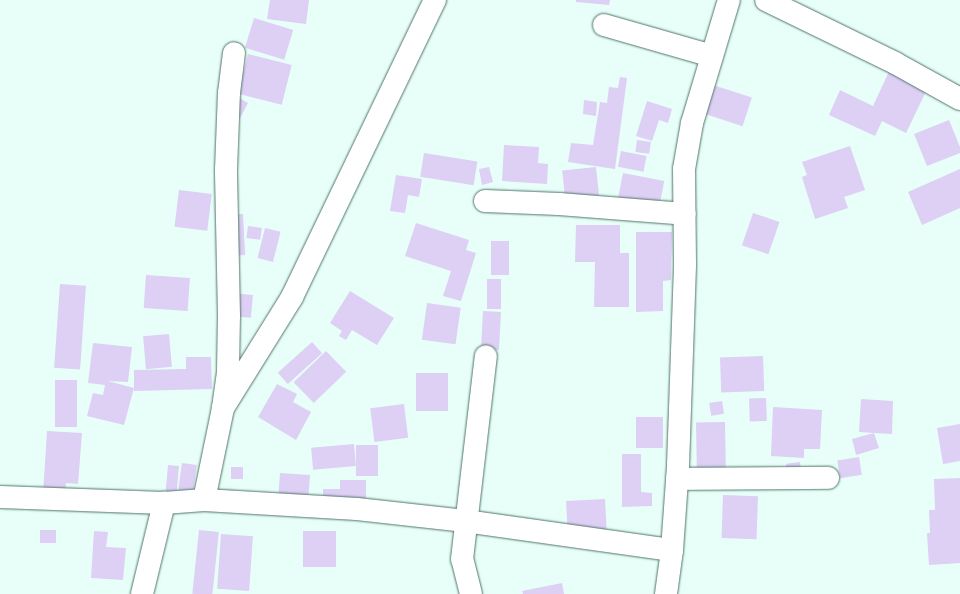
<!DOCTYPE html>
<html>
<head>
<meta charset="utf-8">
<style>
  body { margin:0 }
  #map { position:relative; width:960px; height:594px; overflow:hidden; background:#e7fff8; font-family:Signika,sans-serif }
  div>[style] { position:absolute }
  .building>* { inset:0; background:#decff5; transform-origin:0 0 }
  .roads { filter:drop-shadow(0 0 1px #4f756c) drop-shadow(0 0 1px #4f756c) }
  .minor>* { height:22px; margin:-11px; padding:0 11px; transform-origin:11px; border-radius:11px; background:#fff }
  span { translate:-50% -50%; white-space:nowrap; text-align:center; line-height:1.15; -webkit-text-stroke:3px #e7fff8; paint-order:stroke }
</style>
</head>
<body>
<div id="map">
  <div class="building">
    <i style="clip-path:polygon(270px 0,309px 0,306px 24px,267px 19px)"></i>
    <i style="clip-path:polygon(576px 0,610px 0,609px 5px,576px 2px)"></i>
    <i style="left:254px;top:18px;width:41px;height:31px;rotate:17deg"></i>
    <i style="left:248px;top:54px;width:45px;height:41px;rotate:14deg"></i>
    <i style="clip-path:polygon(893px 63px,931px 81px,906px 133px,882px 121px,875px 136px,829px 115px,840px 90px,873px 106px)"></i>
    <i style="clip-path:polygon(620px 77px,627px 78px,615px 169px,568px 162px,571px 143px,593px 145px,600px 102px,607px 103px,609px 87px,618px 88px)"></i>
    <i style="left:710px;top:84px;width:44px;height:30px;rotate:18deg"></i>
    <i style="clip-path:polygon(236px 96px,248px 103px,239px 120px,227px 115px)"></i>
    <i style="clip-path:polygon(584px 100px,597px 102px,596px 116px,583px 114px)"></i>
    <i style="clip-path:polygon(647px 101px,672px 109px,668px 123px,659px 120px,652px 141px,636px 136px)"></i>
    <i style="clip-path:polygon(949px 120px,960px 147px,960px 153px,927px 166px,914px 134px)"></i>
    <i style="left:637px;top:140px;width:14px;height:12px;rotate:8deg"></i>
    <i style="clip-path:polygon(504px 145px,539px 147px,538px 163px,548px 164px,547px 184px,502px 181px)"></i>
    <i style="clip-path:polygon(850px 146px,865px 190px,844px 197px,848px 208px,815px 219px,802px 177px,807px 175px,802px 162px)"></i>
    <i style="left:621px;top:151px;width:26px;height:16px;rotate:11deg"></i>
    <i style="left:424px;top:153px;width:54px;height:24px;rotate:9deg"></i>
    <i style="clip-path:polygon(489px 167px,493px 182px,482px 185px,479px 169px)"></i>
    <i style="left:596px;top:167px;width:30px;height:34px;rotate:84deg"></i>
    <i style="clip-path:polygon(960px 169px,960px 208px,922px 225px,908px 192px)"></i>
    <i style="left:623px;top:173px;width:42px;height:30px;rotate:11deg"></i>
    <i style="clip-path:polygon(396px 175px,422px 179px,419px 197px,408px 195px,405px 213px,390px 211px)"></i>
    <i style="left:179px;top:190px;width:33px;height:37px;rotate:7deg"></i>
    <i style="left:753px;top:213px;width:28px;height:34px;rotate:19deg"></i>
    <i style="left:243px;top:214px;width:41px;height:15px;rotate:87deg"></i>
    <i style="clip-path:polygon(416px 223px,469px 240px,466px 250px,476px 253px,461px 301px,443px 296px,451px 271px,405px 256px)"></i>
    <i style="clip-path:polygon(576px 225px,620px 225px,620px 253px,629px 253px,629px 307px,594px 307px,595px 262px,575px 262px)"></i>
    <i style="left:248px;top:226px;width:14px;height:12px;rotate:8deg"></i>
    <i style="left:265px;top:228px;width:16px;height:31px;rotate:14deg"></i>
    <i style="clip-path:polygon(636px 232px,672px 232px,671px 280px,663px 281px,663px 311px,636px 312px)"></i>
    <i style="left:491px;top:241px;width:18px;height:34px"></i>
    <i style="left:146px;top:275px;width:44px;height:33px;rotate:4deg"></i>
    <i style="left:487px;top:279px;width:14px;height:30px"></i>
    <i style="left:60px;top:284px;width:26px;height:84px;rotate:4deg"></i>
    <i style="clip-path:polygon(350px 291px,394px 318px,377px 345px,352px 330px,346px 340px,339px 336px,342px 331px,330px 323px)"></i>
    <i style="left:231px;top:293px;width:22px;height:23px;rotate:5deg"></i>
    <i style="left:427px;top:303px;width:34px;height:37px;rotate:8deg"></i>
    <i style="left:483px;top:311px;width:18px;height:38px;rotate:3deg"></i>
    <i style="left:169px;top:334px;width:33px;height:26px;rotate:85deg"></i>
    <i style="left:312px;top:342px;width:15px;height:46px;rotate:48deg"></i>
    <i style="clip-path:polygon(93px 343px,132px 347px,128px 382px,108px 381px,134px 388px,124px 425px,87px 416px,93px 393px,103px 395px,105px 385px,88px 383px)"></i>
    <i style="left:326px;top:351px;width:29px;height:45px;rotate:46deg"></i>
    <i style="left:763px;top:356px;width:35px;height:43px;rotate:88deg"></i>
    <i style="clip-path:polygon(186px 357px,211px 357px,212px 389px,134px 391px,134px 370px,186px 369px)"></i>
    <i style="left:416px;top:373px;width:32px;height:38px"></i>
    <i style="left:55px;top:380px;width:22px;height:47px"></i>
    <i style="clip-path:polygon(277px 384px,297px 394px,293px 402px,311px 412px,296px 440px,258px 417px)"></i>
    <i style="left:766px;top:398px;width:23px;height:17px;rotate:88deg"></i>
    <i style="clip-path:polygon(861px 399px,893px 401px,892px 434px,874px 433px,879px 448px,856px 455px,852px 439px,874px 433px,859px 432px)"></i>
    <i style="left:722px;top:401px;width:13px;height:13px;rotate:81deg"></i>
    <i style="left:404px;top:404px;width:34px;height:34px;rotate:83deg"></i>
    <i style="clip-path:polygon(773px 407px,822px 410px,820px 449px,804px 449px,804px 458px,771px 456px)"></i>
    <i style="left:636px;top:417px;width:27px;height:31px"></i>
    <i style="left:725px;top:422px;width:46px;height:29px;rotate:89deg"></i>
    <i style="clip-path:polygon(960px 424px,960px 461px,943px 464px,937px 428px)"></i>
    <i style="clip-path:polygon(47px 431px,82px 433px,78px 484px,66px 483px,65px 496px,43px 494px)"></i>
    <i style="left:354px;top:444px;width:22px;height:43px;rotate:85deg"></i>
    <i style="left:356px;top:445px;width:22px;height:31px"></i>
    <i style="clip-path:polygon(622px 454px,641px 454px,641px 492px,652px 493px,652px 506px,622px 507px)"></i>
    <i style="left:859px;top:457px;width:18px;height:22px;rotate:81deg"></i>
    <i style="left:800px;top:462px;width:8px;height:14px;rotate:83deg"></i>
    <i style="left:182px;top:463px;width:15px;height:40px;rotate:8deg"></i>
    <i style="left:168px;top:465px;width:11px;height:35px;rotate:5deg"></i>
    <i style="left:231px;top:467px;width:12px;height:12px"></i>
    <i style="left:280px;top:473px;width:30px;height:30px;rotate:4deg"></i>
    <i style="clip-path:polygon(960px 478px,960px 563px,929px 565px,927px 533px,930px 533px,929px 510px,935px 510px,934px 479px)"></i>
    <i style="clip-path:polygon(340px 480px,366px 480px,366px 508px,323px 508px,323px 489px,340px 489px)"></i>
    <i style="left:723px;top:495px;width:35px;height:43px;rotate:2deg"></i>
    <i style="left:605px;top:499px;width:39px;height:39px;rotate:87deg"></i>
    <i style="left:40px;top:530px;width:16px;height:13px"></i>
    <i style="left:199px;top:530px;width:20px;height:64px;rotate:6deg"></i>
    <i style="clip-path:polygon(94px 531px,108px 532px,106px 547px,126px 548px,123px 580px,91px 578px)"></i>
    <i style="left:303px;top:531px;width:33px;height:36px"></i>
    <i style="left:221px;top:534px;width:32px;height:55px;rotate:4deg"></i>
    <i style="clip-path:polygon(562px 583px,564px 594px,523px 594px,522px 591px)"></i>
  </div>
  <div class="roads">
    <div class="minor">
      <i style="left:766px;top:0;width:144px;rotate:26deg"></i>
      <i style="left:895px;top:63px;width:74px;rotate:29deg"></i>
      <i style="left:604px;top:25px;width:112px;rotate:16deg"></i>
      <i style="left:485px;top:201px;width:74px;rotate:2.3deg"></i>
      <i style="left:559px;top:204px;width:126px;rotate:4.5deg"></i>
      <i style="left:223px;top:408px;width:131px;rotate:-58.1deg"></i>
      <i style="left:292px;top:297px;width:330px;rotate:-64.3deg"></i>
      <i style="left:677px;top:479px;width:151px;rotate:-0.4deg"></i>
      <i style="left:0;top:497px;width:164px;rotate:2.1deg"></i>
      <i style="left:164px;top:503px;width:40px;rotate:-4.3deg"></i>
      <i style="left:204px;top:500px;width:153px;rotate:3.4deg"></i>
      <i style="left:357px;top:509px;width:109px;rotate:6.3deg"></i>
      <i style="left:465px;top:521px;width:209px;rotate:8deg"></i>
      <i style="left:204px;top:500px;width:94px;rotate:-78.3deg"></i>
      <i style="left:223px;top:408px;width:37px;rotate:-82deg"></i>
      <i style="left:228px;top:371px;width:55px;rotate:-89deg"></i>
      <i style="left:229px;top:316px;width:146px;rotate:-91.2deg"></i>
      <i style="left:226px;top:170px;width:77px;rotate:-87.8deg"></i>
      <i style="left:229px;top:93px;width:40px;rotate:-82.9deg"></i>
      <i style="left:142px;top:594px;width:94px;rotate:-76.4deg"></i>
      <i style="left:471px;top:594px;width:36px;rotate:-104deg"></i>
      <i style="left:462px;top:559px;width:204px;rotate:-83.3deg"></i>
      <i style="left:666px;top:594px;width:44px;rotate:-82.2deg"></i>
      <i style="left:672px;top:550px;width:84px;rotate:-85.9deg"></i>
      <i style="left:678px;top:466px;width:202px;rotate:-88deg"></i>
      <i style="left:685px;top:264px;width:95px;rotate:-90.6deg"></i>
      <i style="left:684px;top:169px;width:47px;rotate:-80.1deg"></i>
      <i style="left:692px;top:123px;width:128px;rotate:-73.3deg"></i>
    </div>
  </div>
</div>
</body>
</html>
